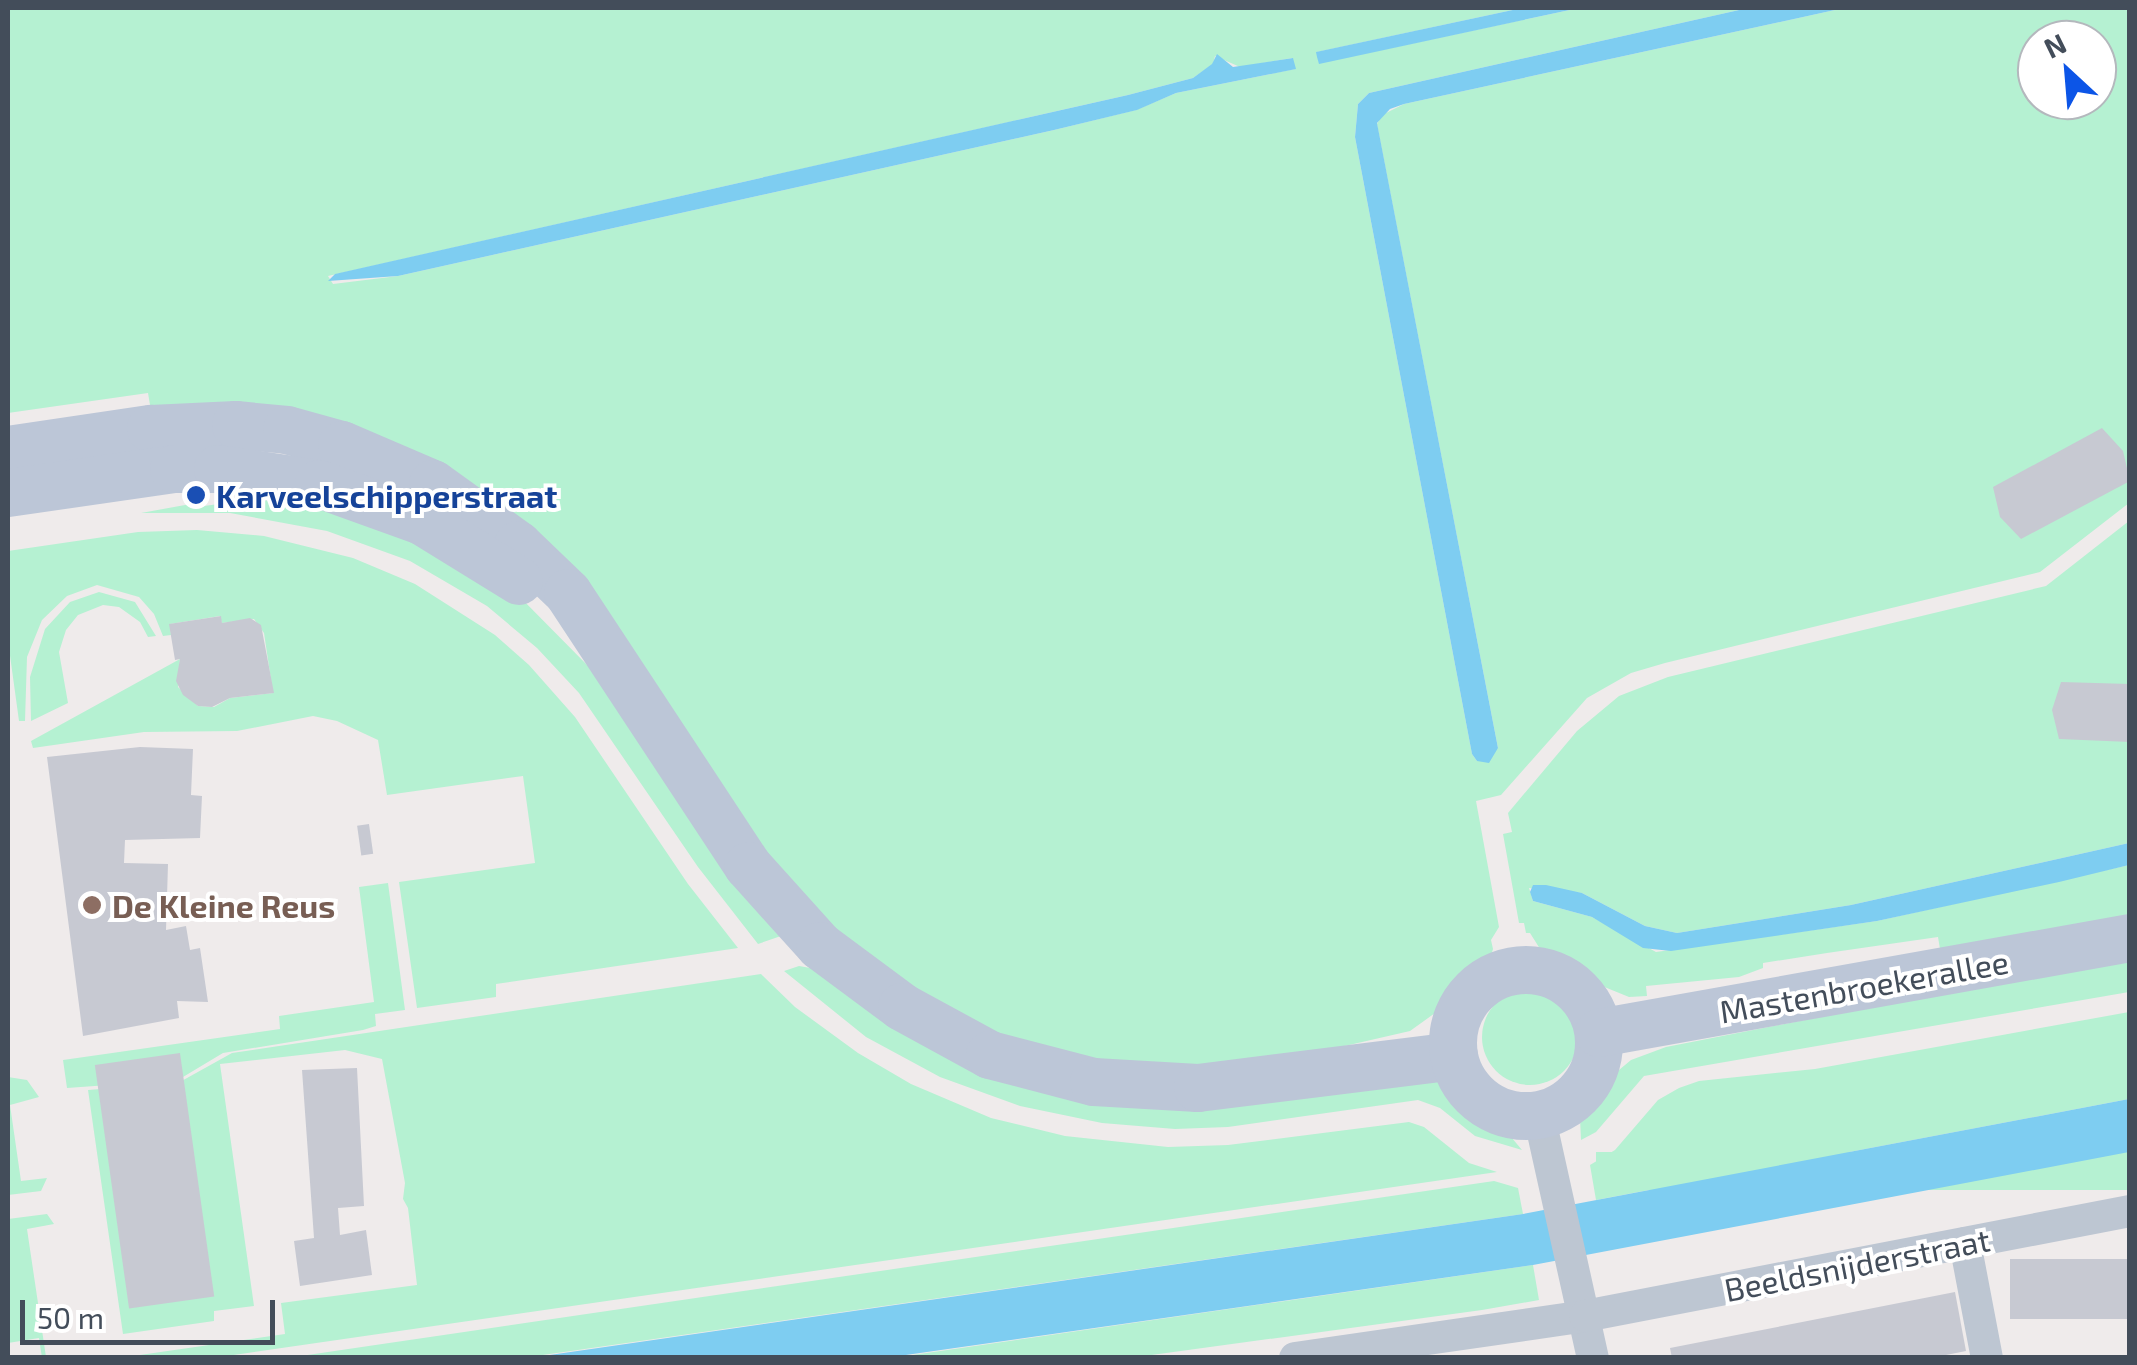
<!DOCTYPE html>
<html>
<head>
<meta charset="utf-8">
<style>
  body { margin:0 }
  #map { position:relative; width:2137px; height:1365px; overflow:hidden; background:#efebeb; font-family:"Exo 2",sans-serif }
  div>[style] { position:absolute }
  .green>* { inset:0; background:#b5f1d2; transform-origin:0 0 }
  .round { border-radius:50% }
  .water>* { inset:0; background:#7ecdf1 }
  .building>* { inset:0; background:#c7c9d2; transform-origin:0 0 }
  .street>* { height:32px; margin:-16px; padding:0 16px; transform-origin:16px; border-radius:16px; background:#bdc6d2 }
  .secondary>* { height:48px; margin:-24px; padding:0 24px; transform-origin:24px; border-radius:24px; background:#bcc6d7 }
  .secondary>.ring { margin:-24px; padding:0; box-sizing:content-box; background:none; border:48px solid #bcc6d7; border-radius:50% }
  .dots>* { width:28px; height:28px; translate:-50% -50%; box-sizing:border-box; border:5px solid #fff; border-radius:50% }
  span { translate:-50% -50%; white-space:nowrap; text-align:center; line-height:1.15; -webkit-text-stroke:8px #fff; paint-order:stroke }
  .transit-label { font-size:32px; color:#164399; font-weight:700 }
  .left { translate:0 -50%; text-align:left }
  .education-label { font-size:32px; color:#785e54; font-weight:700 }
  .street-label { font-size:32px; color:#434d5a }
  .frame { position:absolute; inset:0; border:10px solid #434d5a; pointer-events:none }
  .north { position:absolute; left:2017px; top:20px; width:100px; height:100px; box-sizing:border-box; background:#fff; border:2px solid #b4b8bd; border-radius:50%; rotate:334deg; font-size:28px; font-weight:700; line-height:40px; text-align:center; color:#434d5a }
  .north::after { content:''; display:block; margin:auto; width:35px; height:45px; background:#0c55e7; clip-path:polygon(50% 0,100% 100%,50% 72%,0 100%) }
  .scale { position:absolute; left:20px; top:1300px; width:255px; height:45px; box-sizing:border-box; border:5px solid #434d5a; border-top:0; padding-left:12px; font-size:30px; line-height:35px; white-space:nowrap; color:#434d5a; -webkit-text-stroke:8px #fff; paint-order:stroke }
</style>
</head>
<body>
<div id="map">
  <div class="green">
    <i style="clip-path:polygon(evenodd,8px 8px,1522px 8px,1317px 52px,1320px 63px,1579px 8px,1748px 8px,1369px 93px,1358px 104px,1355px 137px,1472px 754px,1477px 761px,1498px 748px,1377px 124px,1382px 115px,1404px 104px,1844px 8px,2129px 8px,2129px 503px,2040px 572px,1665px 663px,1631px 673px,1587px 698px,1501px 795px,1476px 801px,1499px 927px,1491px 940px,1493px 949px,1489px 962px,1478px 967px,1449px 1003px,1410px 1031px,1336px 1048px,1194px 1068px,1098px 1061px,999px 1036px,913px 992px,833px 933px,767px 854px,591px 603px,196px 406px,150px 405px,148px 393px,8px 413px,8px 8px,2037px 40px,2097px 40px,2097px 100px,2037px 100px,2037px 40px,8px 8px,1215px 56px,1240px 67px,1292px 58px,1295px 69px,1176px 93px,1136px 110px,1054px 130px,398px 276px,333px 284px,328px 276px,1128px 95px,1193px 78px,1213px 64px,1215px 56px)"></i>
    <i style="clip-path:polygon(245px 483px,322px 495px,513px 590px,595px 673px,781px 936px,758px 944px,698px 867px,579px 693px,537px 648px,487px 606px,410px 561px,327px 531px,230px 513px,141px 513px,196px 503px,197px 507px,247px 500px)"></i>
    <i style="clip-path:polygon(2129px 521px,2129px 843px,1851px 905px,1677px 933px,1645px 926px,1582px 893px,1529px 888px,1533px 901px,1592px 917px,1656px 952px,1877px 921px,2129px 865px,2129px 920px,1940px 949px,1938px 937px,1827px 953px,1763px 963px,1763px 968px,1739px 977px,1646px 986px,1647px 996px,1629px 997px,1602px 986px,1569px 958px,1542px 952px,1530px 933px,1526px 933px,1524px 923px,1519px 923px,1503px 834px,1512px 832px,1508px 813px,1577px 731px,1619px 696px,1668px 677px,2046px 586px)"></i>
    <i style="clip-path:polygon(197px 530px,264px 536px,353px 558px,415px 584px,495px 635px,529px 665px,575px 717px,688px 884px,738px 948px,496px 984px,496px 997px,417px 1008px,399px 882px,535px 863px,523px 776px,387px 795px,378px 740px,337px 721px,313px 716px,237px 731px,144px 732px,33px 748px,31px 741px,180px 659px,178px 687px,198px 706px,214px 707px,230px 698px,273px 693px,264px 633px,254px 619px,222px 623px,220px 616px,170px 624px,171px 635px,163px 636px,154px 614px,139px 597px,97px 585px,67px 596px,42px 620px,27px 657px,25px 721px,19px 721px,8px 641px,8px 551px,138px 532px)"></i>
    <i style="clip-path:polygon(99px 592px,135px 602px,156px 636px,148px 637px,140px 622px,119px 607px,103px 605px,78px 615px,66px 630px,59px 652px,68px 703px,31px 721px,30px 677px,45px 629px,70px 602px)"></i>
    <i style="clip-path:polygon(388px 883px,405px 1010px,375px 1014px,376px 1026px,363px 1030px,223px 1053px,178px 1080px,67px 1088px,63px 1060px,280px 1029px,279px 1016px,374px 1002px,359px 887px)"></i>
    <i style="clip-path:polygon(2129px 957px,2129px 992px,1644px 1076px,1596px 1132px,1581px 1140px,1580px 1118px,1601px 1085px,1631px 1060px,1666px 1047px)"></i>
    <i style="clip-path:polygon(799px 966px,816px 969px,959px 1057px,1429px 1080px,1449px 1085px,1496px 1119px,1522px 1150px,1475px 1136px,1440px 1108px,1418px 1100px,1228px 1127px,1175px 1129px,1102px 1123px,1020px 1106px,940px 1077px,866px 1037px,784px 971px)"></i>
    <i style="clip-path:polygon(761px 974px,795px 1007px,858px 1053px,911px 1084px,991px 1118px,1065px 1136px,1168px 1147px,1228px 1145px,1409px 1122px,1424px 1127px,1469px 1163px,1497px 1172px,220px 1357px,126px 1357px,285px 1334px,281px 1303px,417px 1285px,408px 1208px,403px 1199px,405px 1183px,382px 1059px,345px 1050px,220px 1064px,254px 1306px,214px 1311px,214px 1321px,123px 1334px,88px 1090px,178px 1083px,232px 1053px)"></i>
    <i class="round" style="left:1482px;top:989px;width:96px;height:96px"></i>
    <i style="clip-path:polygon(2129px 1012px,2129px 1099px,1596px 1200px,1590px 1165px,1615px 1150px,1658px 1100px,1679px 1088px,1699px 1081px,1815px 1069px)"></i>
    <i style="clip-path:polygon(8px 1077px,27px 1080px,39px 1097px,10px 1105px,21px 1181px,47px 1178px,41px 1191px,8px 1195px)"></i>
    <i style="left:2129px;top:1152px;width:38px;height:533px;rotate:90deg"></i>
    <i style="clip-path:polygon(1494px 1181px,1518px 1188px,1523px 1214px,529px 1357px,287px 1358px)"></i>
    <i style="clip-path:polygon(47px 1214px,54px 1224px,27px 1229px,46px 1357px,42px 1358px,39px 1338px,8px 1343px,8px 1219px)"></i>
    <i style="clip-path:polygon(1533px 1265px,1539px 1300px,1482px 1310px,1137px 1357px,892px 1358px)"></i>
  </div>
  <div class="water">
    <i style="clip-path:polygon(1522px 8px,1579px 8px,1319px 64px,1317px 57px,1316px 52px)"></i>
    <i style="clip-path:polygon(1748px 8px,1844px 8px,1404px 104px,1390px 109px,1377px 123px,1498px 748px,1489px 763px,1477px 761px,1472px 754px,1355px 137px,1358px 104px,1369px 93px)"></i>
    <i style="clip-path:polygon(1217px 54px,1233px 67px,1293px 58px,1296px 69px,1176px 93px,1137px 110px,1054px 130px,398px 276px,328px 281px,335px 274px,1128px 95px,1193px 78px,1212px 64px)"></i>
    <i style="clip-path:polygon(2129px 843px,2129px 865px,2059px 882px,1877px 921px,1671px 951px,1643px 948px,1592px 917px,1533px 901px,1530px 892px,1533px 885px,1546px 885px,1582px 893px,1645px 926px,1677px 933px,1851px 905px)"></i>
    <i style="clip-path:polygon(2129px 1099px,2129px 1152px,1533px 1265px,892px 1357px,529px 1358px,1523px 1214px)"></i>
  </div>
  <div class="building">
    <i style="clip-path:polygon(2102px 428px,2123px 451px,2130px 481px,2021px 539px,2000px 517px,1993px 487px)"></i>
    <i style="clip-path:polygon(221px 616px,222px 623px,250px 618px,261px 625px,274px 693px,230px 698px,212px 707px,198px 706px,183px 695px,176px 681px,180px 659px,175px 660px,169px 624px)"></i>
    <i style="clip-path:polygon(2061px 682px,2130px 684px,2130px 742px,2059px 739px,2052px 710px)"></i>
    <i style="clip-path:polygon(140px 747px,193px 749px,191px 795px,202px 796px,200px 838px,125px 840px,124px 863px,168px 864px,166px 930px,186px 926px,190px 950px,200px 948px,208px 1002px,177px 1001px,179px 1018px,83px 1036px,47px 757px)"></i>
    <i style="left:369px;top:824px;width:30px;height:12px;rotate:82deg"></i>
    <i style="left:180px;top:1053px;width:246px;height:86px;rotate:82deg"></i>
    <i style="clip-path:polygon(357px 1068px,364px 1206px,338px 1208px,340px 1235px,366px 1230px,372px 1275px,300px 1286px,294px 1241px,314px 1238px,302px 1070px)"></i>
    <i style="left:2130px;top:1259px;width:60px;height:120px;rotate:90deg"></i>
    <i style="clip-path:polygon(1955px 1292px,1966px 1351px,1931px 1358px,1672px 1358px,1670px 1348px)"></i>
  </div>
  <div class="street">
    <i style="left:1539px;top:1115px;width:249px;rotate:77.5deg"></i>
    <i style="left:1965px;top:1243px;width:117px;rotate:79.2deg"></i>
    <i style="left:1295px;top:1358px;width:293px;rotate:-8.2deg"></i>
    <i style="left:1585px;top:1316px;width:555px;rotate:-10.91deg"></i>
  </div>
  <div class="secondary">
    <i style="left:8px;top:450px;width:145px;rotate:-8.4deg"></i>
    <i style="left:151px;top:429px;width:85px;rotate:-2.7deg"></i>
    <i style="left:236px;top:425px;width:51px;rotate:5.6deg"></i>
    <i style="left:287px;top:430px;width:57px;rotate:15.3deg"></i>
    <i style="left:342px;top:445px;width:99px;rotate:23.2deg"></i>
    <i style="left:433px;top:484px;width:105px;rotate:35.7deg"></i>
    <i style="left:518px;top:545px;width:69px;rotate:43.8deg"></i>
    <i style="left:568px;top:593px;width:327px;rotate:56.6deg"></i>
    <i style="left:748px;top:866px;width:108px;rotate:48deg"></i>
    <i style="left:820px;top:946px;width:102px;rotate:36.6deg"></i>
    <i style="left:902px;top:1007px;width:100px;rotate:28.6deg"></i>
    <i style="left:990px;top:1055px;width:107px;rotate:14.6deg"></i>
    <i style="left:1094px;top:1082px;width:104px;rotate:3.3deg"></i>
    <i style="left:1198px;top:1088px;width:258px;rotate:-7.1deg"></i>
    <i style="left:8px;top:493px;width:168px;rotate:-8.2deg"></i>
    <i style="left:174px;top:469px;width:44px"></i>
    <i style="left:218px;top:469px;width:102px;rotate:8.4deg"></i>
    <i style="left:319px;top:484px;width:109px;rotate:19.8deg"></i>
    <i style="left:422px;top:521px;width:114px;rotate:31.7deg"></i>
    <i class="ring" style="left:1453px;top:970px;width:98px;height:98px"></i>
    <i style="left:1599px;top:1033px;width:539px;rotate:-10.14deg"></i>
  </div>
  <div class="dots">
    <i style="left:196px;top:495px;background:#1a4fb4"></i>
    <i style="left:92px;top:905px;background:#8d6e63"></i>
  </div>
  <div class="transit-label">
    <span class="left" style="left:216px;top:495px">Karveelschipperstraat</span>
  </div>
  <div class="education-label">
    <span class="left" style="left:112px;top:905px">De Kleine Reus</span>
  </div>
  <div class="street-label">
    <span style="left:1864px;top:986px;rotate:-10deg">Mastenbroekerallee</span>
    <span style="left:1857px;top:1264px;rotate:-11deg">Beeldsnijderstraat</span>
  </div>
  <div class="frame"></div>
  <div class="north">N</div>
  <div class="scale">50 m</div>
</div>
</body>
</html>
